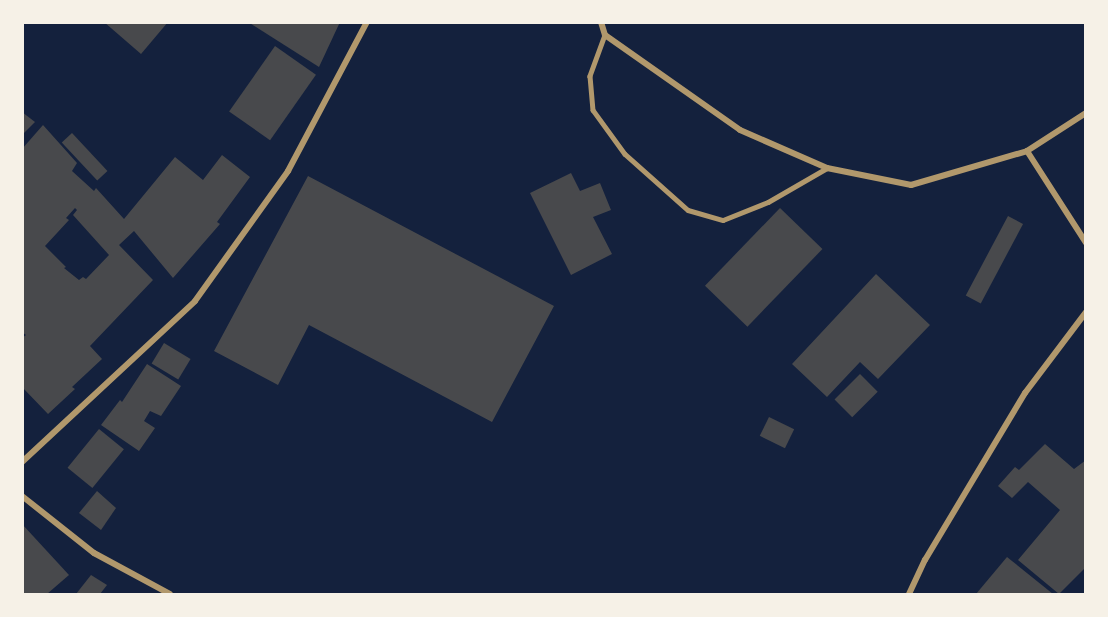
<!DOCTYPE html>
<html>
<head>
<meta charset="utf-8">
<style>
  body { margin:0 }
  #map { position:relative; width:1108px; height:617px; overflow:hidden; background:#14213d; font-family:"Exo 2",sans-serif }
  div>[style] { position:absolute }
  .building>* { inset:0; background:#48494c; transform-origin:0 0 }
  .service>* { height:4.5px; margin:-2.25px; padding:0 2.25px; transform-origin:2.25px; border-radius:2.25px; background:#b1986c }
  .minor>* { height:6px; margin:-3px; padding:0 3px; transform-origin:3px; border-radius:3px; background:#b1986c }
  span { translate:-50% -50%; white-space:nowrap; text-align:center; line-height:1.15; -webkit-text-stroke:4.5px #f6f1e7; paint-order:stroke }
  .frame { position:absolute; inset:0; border:24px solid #f6f1e7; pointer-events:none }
</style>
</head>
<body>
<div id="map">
  <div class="building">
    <i style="clip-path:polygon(104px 22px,168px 22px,141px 54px)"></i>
    <i style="clip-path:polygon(248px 22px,340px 22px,319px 67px)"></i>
    <i style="left:275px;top:46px;width:50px;height:80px;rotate:35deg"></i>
    <i style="clip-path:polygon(22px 112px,35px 122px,22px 135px)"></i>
    <i style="clip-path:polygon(evenodd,43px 125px,77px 163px,72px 171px,94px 191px,96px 188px,124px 219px,175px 157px,203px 180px,222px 155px,250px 177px,217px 222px,220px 224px,173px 278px,134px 231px,119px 245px,153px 280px,90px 346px,102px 359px,72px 387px,75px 389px,48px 414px,22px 387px,22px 338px,26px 335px,22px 332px,22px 149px,43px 125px,75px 208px,77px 210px,73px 215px,109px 255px,86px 279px,83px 277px,79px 280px,64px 268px,66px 267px,45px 246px,69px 220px,66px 218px,75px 208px)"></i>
    <i style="left:72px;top:133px;width:52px;height:14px;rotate:47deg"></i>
    <i style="clip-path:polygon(571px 173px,580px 191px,600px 183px,611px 210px,593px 217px,612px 254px,571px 275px,530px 193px)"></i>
    <i style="clip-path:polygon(308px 176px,554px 306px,492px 422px,309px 325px,278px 385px,214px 351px)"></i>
    <i style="left:780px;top:208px;width:59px;height:108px;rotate:44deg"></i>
    <i style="left:1008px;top:216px;width:17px;height:90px;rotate:28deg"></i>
    <i style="clip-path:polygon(876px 274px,930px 325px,878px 379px,860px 362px,827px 397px,792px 364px)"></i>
    <i style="left:164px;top:343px;width:31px;height:24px;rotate:31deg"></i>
    <i style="clip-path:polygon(147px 364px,181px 386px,161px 416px,150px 411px,144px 421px,155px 428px,139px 451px,101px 425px,120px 400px,122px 402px)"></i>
    <i style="left:860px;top:374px;width:25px;height:36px;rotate:45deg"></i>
    <i style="left:769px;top:417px;width:28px;height:21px;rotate:26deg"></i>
    <i style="left:99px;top:429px;width:32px;height:50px;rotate:39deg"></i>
    <i style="clip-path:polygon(1045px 444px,1074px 469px,1086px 460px,1086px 567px,1059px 594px,1018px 560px,1060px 510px,1028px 482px,1012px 498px,998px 486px,1015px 467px,1019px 470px)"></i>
    <i style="clip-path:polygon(97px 491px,116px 508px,101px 530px,79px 513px)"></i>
    <i style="clip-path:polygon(22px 524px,69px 575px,47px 594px,22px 594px)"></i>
    <i style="clip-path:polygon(1007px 557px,1053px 594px,976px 594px)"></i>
    <i style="clip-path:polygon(91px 575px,107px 585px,100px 594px,76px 594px)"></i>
  </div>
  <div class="service">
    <i style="left:605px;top:35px;width:44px;rotate:110.1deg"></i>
    <i style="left:590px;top:76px;width:34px;rotate:85deg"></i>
    <i style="left:593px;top:110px;width:54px;rotate:54deg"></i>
    <i style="left:625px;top:154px;width:84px;rotate:41.6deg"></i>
    <i style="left:688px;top:210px;width:36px;rotate:16deg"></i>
    <i style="left:723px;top:220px;width:48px;rotate:-21.8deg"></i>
    <i style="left:768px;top:202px;width:68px;rotate:-30deg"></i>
  </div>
  <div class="minor">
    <i style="left:601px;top:22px;width:14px;rotate:73deg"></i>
    <i style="left:605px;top:35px;width:165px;rotate:35.1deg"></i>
    <i style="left:740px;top:130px;width:95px;rotate:23.6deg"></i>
    <i style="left:827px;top:168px;width:86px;rotate:11.4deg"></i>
    <i style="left:911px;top:185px;width:121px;rotate:-16.3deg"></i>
    <i style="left:1027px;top:151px;width:70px;rotate:-32.8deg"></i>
    <i style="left:1027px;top:151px;width:109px;rotate:57.3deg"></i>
    <i style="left:22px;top:462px;width:236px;rotate:-42.9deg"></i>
    <i style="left:195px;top:301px;width:160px;rotate:-54.4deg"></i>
    <i style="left:288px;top:171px;width:169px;rotate:-62.1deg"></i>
    <i style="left:22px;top:496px;width:92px;rotate:38.4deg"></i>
    <i style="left:94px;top:553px;width:86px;rotate:28.3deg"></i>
    <i style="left:909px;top:594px;width:38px;rotate:-65deg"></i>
    <i style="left:925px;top:560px;width:195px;rotate:-59.1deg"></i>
    <i style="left:1025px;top:393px;width:101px;rotate:-53deg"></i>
  </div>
  <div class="frame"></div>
</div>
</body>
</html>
